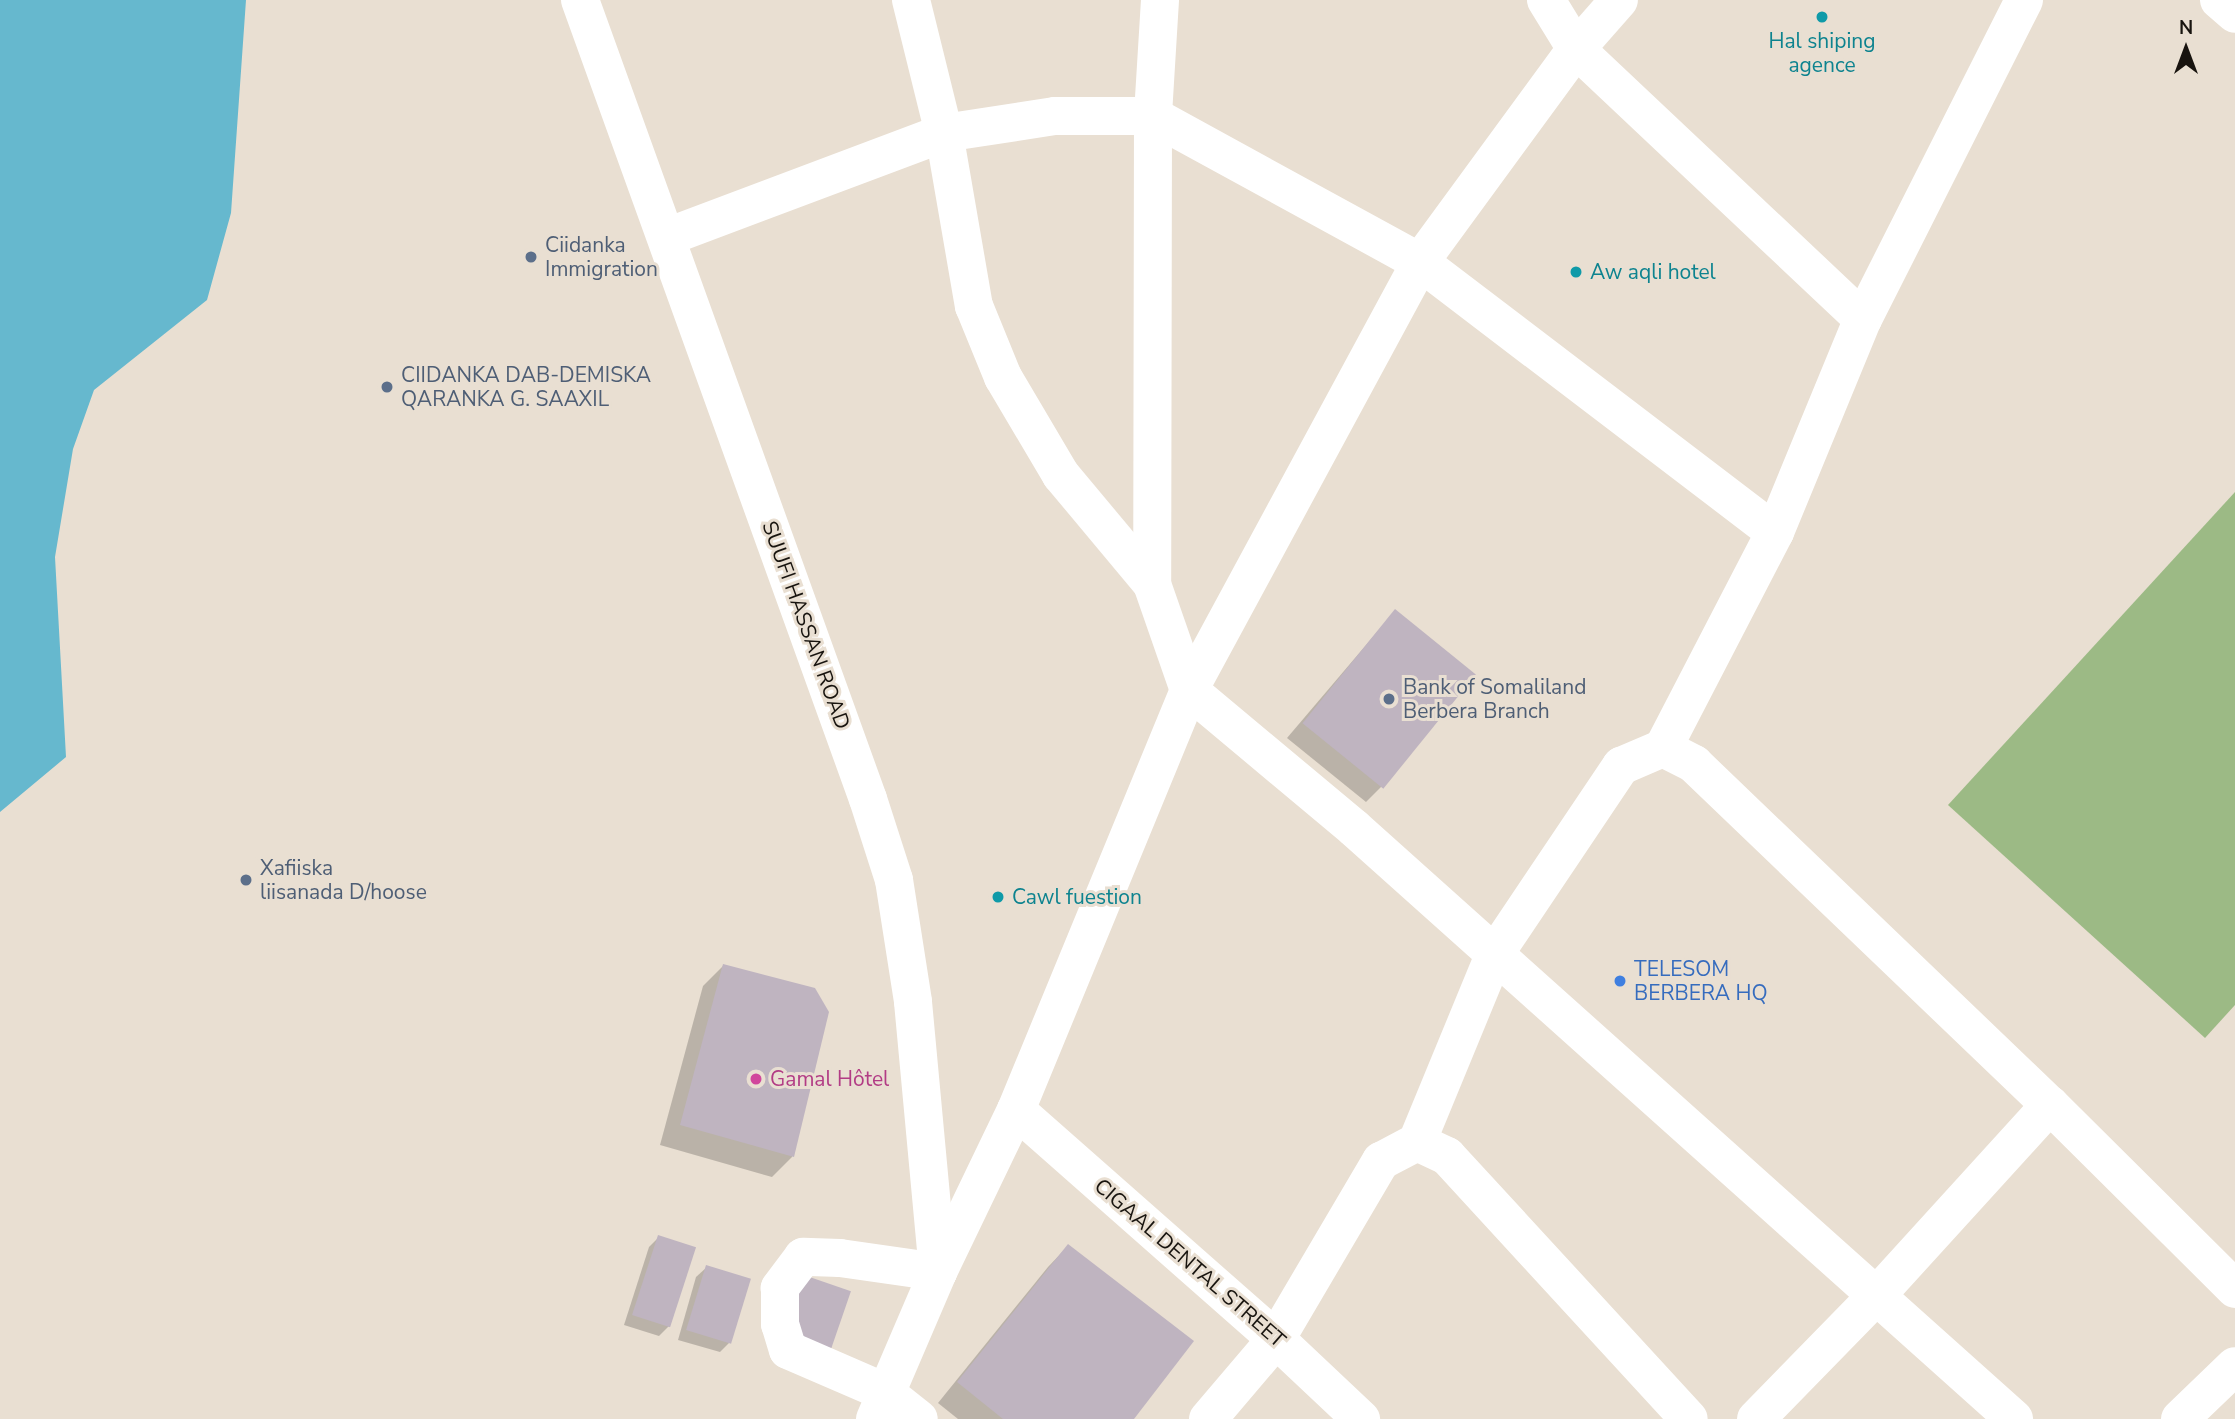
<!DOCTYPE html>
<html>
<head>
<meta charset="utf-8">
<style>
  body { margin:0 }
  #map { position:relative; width:2235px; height:1419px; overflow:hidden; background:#e9dfd2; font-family:"Nunito Sans",sans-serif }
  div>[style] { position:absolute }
  .green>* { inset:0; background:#9cba85 }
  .water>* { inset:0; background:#66b8ce }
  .shadow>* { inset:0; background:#0003 }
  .building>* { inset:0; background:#bfb4c0; transform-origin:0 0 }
  .minor>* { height:38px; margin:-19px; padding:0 19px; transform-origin:19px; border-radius:19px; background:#fff }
  .dots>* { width:19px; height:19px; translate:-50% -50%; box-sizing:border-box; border:4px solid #e9dfd2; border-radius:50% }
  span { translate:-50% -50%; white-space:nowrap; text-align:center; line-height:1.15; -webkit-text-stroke:6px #e9dfd2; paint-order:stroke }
  .culture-label { font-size:21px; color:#0d838f }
  .left { translate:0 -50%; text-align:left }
  .service-label { font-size:21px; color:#4e5e75 }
  .street-label { font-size:21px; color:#18140f }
  .shop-label { font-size:21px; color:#366cbe }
  .hotel-label { font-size:21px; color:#b23c85 }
  .north { position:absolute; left:2151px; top:14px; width:70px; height:70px; -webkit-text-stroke:5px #e9dfd2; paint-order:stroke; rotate:0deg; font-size:19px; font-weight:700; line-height:28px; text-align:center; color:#18140f }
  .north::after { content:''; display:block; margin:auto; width:24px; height:32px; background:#18140f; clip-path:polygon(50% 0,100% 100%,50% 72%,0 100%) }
</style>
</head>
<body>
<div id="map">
  <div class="green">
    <i style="clip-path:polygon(2235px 492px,2235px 1005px,2205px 1038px,1948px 805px)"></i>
  </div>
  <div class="water">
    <i style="clip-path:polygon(0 0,246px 0,231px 213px,207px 300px,94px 390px,73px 449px,55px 557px,66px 757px,0 812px)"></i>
  </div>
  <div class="shadow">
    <i style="clip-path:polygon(1395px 611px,1381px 787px,1366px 802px,1287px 738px)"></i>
    <i style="clip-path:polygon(723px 966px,827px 1013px,792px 1157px,772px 1177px,660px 1145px,703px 986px)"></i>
    <i style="clip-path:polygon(659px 1237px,669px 1326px,659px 1336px,624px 1325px,649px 1247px)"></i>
    <i style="clip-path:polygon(1068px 1246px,1132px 1419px,958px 1419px,938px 1403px,1048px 1267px)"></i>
    <i style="clip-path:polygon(707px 1267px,730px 1342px,720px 1352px,678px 1340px,696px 1277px)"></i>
  </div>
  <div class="building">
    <i style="left:1395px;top:609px;width:104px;height:147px;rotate:39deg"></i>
    <i style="clip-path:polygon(723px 964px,815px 988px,829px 1012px,794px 1157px,680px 1125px)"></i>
    <i style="left:658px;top:1235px;width:40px;height:84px;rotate:18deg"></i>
    <i style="clip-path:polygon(1068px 1244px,1194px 1341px,1134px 1419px,1003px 1419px,957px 1382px)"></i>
    <i style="left:706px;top:1265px;width:47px;height:68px;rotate:17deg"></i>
    <i style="left:798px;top:1273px;width:56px;height:72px;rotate:19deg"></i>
  </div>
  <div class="minor">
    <i style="left:580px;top:0;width:849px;rotate:70.18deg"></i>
    <i style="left:868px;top:799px;width:85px;rotate:72.2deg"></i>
    <i style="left:894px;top:880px;width:123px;rotate:81.1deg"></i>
    <i style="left:913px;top:1002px;width:271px;rotate:84.7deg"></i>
    <i style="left:938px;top:1272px;width:99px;rotate:-171.9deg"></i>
    <i style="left:840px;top:1258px;width:37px;rotate:-178deg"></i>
    <i style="left:803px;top:1257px;width:39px;rotate:127deg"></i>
    <i style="left:780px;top:1288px;width:36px;rotate:90deg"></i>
    <i style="left:780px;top:1324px;width:27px;rotate:73deg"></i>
    <i style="left:788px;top:1350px;width:106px;rotate:23.4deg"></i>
    <i style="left:885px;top:1392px;width:43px;rotate:38.5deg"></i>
    <i style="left:911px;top:0;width:137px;rotate:76.1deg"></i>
    <i style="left:944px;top:133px;width:176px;rotate:80.2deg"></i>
    <i style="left:974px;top:306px;width:77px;rotate:67.8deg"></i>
    <i style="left:1003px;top:377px;width:114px;rotate:59.4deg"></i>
    <i style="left:1061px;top:475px;width:142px;rotate:50.1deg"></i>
    <i style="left:1160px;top:0;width:116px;rotate:93.5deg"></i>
    <i style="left:1153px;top:116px;width:468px;rotate:90.1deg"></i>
    <i style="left:1152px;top:584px;width:112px;rotate:70.8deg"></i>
    <i style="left:1189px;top:690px;width:215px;rotate:39.9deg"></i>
    <i style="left:1354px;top:828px;width:886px;rotate:41.84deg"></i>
    <i style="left:1546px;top:0;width:57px;rotate:58.5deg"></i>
    <i style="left:1576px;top:49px;width:394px;rotate:43.3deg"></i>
    <i style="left:2219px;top:0;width:21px;rotate:41deg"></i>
    <i style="left:667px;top:237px;width:296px;rotate:-20.6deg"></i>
    <i style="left:944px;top:133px;width:112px;rotate:-8.7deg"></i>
    <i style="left:1055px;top:116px;width:98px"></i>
    <i style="left:1153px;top:116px;width:304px;rotate:28.7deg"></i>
    <i style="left:1420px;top:262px;width:446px;rotate:37.3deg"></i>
    <i style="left:1663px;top:748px;width:35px;rotate:27deg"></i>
    <i style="left:1694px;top:764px;width:493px;rotate:43.8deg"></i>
    <i style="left:2050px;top:1105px;width:261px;rotate:44.8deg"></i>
    <i style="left:1016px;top:1110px;width:346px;rotate:41.4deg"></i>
    <i style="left:1276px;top:1339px;width:117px;rotate:43.3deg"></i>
    <i style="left:1417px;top:1142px;width:33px;rotate:25deg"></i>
    <i style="left:1447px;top:1156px;width:357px;rotate:47.4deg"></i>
    <i style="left:875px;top:1419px;width:160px;rotate:-66.8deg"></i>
    <i style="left:938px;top:1272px;width:180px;rotate:-64.3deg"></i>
    <i style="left:1016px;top:1110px;width:454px;rotate:-67.6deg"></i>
    <i style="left:1189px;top:690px;width:486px;rotate:-61.6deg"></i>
    <i style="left:1420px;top:262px;width:264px;rotate:-53.8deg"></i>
    <i style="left:1576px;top:49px;width:65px;rotate:-48.7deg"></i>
    <i style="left:1208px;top:1419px;width:105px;rotate:-49.6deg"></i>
    <i style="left:1276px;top:1339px;width:207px;rotate:-59.5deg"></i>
    <i style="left:1381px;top:1161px;width:41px;rotate:-27.8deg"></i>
    <i style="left:1417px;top:1142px;width:202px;rotate:-67.6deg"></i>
    <i style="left:1494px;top:955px;width:228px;rotate:-56.1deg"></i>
    <i style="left:1621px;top:766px;width:46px;rotate:-23.2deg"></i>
    <i style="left:1663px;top:748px;width:243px;rotate:-62.6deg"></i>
    <i style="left:1775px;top:532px;width:230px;rotate:-67.6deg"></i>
    <i style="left:1863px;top:319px;width:357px;rotate:-63.2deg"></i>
    <i style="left:1756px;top:1419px;width:173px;rotate:-45.7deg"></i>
    <i style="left:1877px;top:1295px;width:257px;rotate:-47.7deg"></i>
    <i style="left:2180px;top:1419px;width:76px;rotate:-43.9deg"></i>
  </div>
  <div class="dots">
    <i style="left:1822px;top:17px;background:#0f9aa8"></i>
    <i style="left:531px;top:257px;background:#5c6f8a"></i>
    <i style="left:1576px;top:272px;background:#0f9aa8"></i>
    <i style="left:387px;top:387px;background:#5c6f8a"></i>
    <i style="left:1389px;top:699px;background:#5c6f8a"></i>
    <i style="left:246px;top:880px;background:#5c6f8a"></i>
    <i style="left:998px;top:897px;background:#0f9aa8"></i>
    <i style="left:1620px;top:981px;background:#3f7fe0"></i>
    <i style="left:756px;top:1079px;background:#d1479c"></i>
  </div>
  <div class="culture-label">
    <span style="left:1822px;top:53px">Hal shiping<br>agence</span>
    <span class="left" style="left:1590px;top:272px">Aw aqli hotel</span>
    <span class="left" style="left:1012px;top:897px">Cawl fuestion</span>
  </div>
  <div class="service-label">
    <span class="left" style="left:545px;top:257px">Ciidanka<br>Immigration</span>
    <span class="left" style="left:401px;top:387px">CIIDANKA DAB-DEMISKA<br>QARANKA G. SAAXIL</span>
    <span class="left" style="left:1403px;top:699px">Bank of Somaliland<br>Berbera Branch</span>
    <span class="left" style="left:260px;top:880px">Xafiiska<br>liisanada D/hoose</span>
  </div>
  <div class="street-label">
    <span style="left:806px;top:625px;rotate:70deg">SUUFI HASSAN ROAD</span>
    <span style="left:1190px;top:1263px;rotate:41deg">CIGAAL DENTAL STREET</span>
  </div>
  <div class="shop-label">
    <span class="left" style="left:1634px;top:981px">TELESOM<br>BERBERA HQ</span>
  </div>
  <div class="hotel-label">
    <span class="left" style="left:770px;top:1079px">Gamal Hôtel</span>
  </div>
  <div class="north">N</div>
</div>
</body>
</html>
